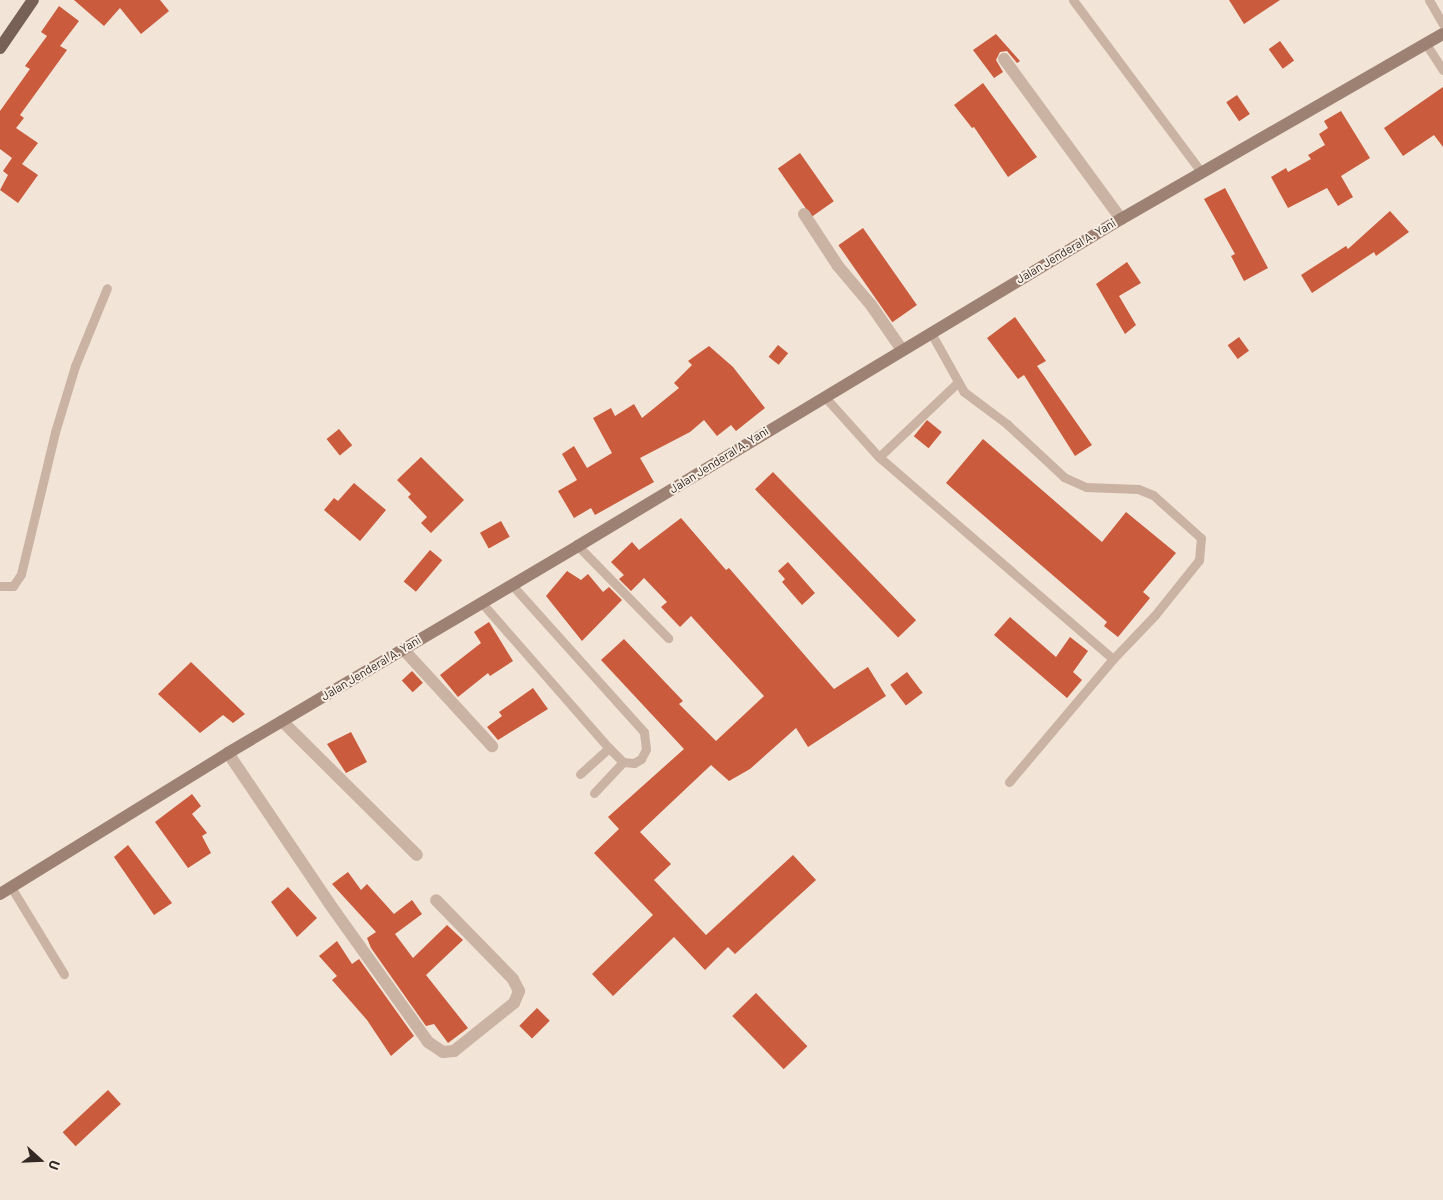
<!DOCTYPE html>
<html>
<head>
<meta charset="utf-8">
<style>
  body { margin:0 }
  #map { position:relative; width:1443px; height:1200px; overflow:hidden; background:#f2e4d7; font-family:Barlow,sans-serif }
  div>[style] { position:absolute }
  .building>* { inset:0; background:#ca5b3c; transform-origin:0 0 }
  .lane>* { height:9px; margin:-4.5px; padding:0 4.5px; transform-origin:4.5px; border-radius:4.5px; background:#cab3a3 }
  .street>* { height:12px; margin:-6px; padding:0 6px; transform-origin:6px; border-radius:6px; background:#cab3a3 }
  .secondary>* { height:12px; margin:-6px; padding:0 6px; transform-origin:6px; border-radius:6px; background:#9d8274 }
  .primary>* { height:12px; margin:-6px; padding:0 6px; transform-origin:6px; border-radius:6px; background:#776055 }
  span { translate:-50% -50%; white-space:nowrap; text-align:center; line-height:1.15; -webkit-text-stroke:4px #f9eee3; paint-order:stroke }
  .street-label { font-size:12px; color:#342925 }
  .north { position:absolute; left:15px; top:1135px; width:50px; height:50px; -webkit-text-stroke:4px #f9eee3; paint-order:stroke; rotate:110deg; font-size:14px; font-weight:700; line-height:20px; text-align:center; color:#342925 }
  .north::after { content:''; display:block; margin:auto; width:18px; height:22px; background:#342925; clip-path:polygon(50% 0,100% 100%,50% 72%,0 100%) }
</style>
</head>
<body>
<div id="map">
  <div class="building">
    <i style="clip-path:polygon(74px 0,160px 0,169px 11px,141px 34px,120px 8px,104px 26px)"></i>
    <i style="clip-path:polygon(1229px 0,1280px 0,1244px 24px)"></i>
    <i style="clip-path:polygon(59px 6px,79px 21px,60px 46px,67px 50px,20px 115px,24px 118px,16px 128px,38px 143px,22px 164px,38px 175px,18px 203px,0 190px,8px 175px,3px 171px,12px 158px,0 149px,0 111px,30px 69px,25px 66px,47px 36px,41px 32px)"></i>
    <i style="clip-path:polygon(996px 34px,1020px 61px,1017px 63px,1007px 51px,1000px 52px,996px 60px,1003px 72px,994px 78px,973px 50px)"></i>
    <i style="left:1280px;top:41px;width:24px;height:14px;rotate:54deg"></i>
    <i style="clip-path:polygon(983px 83px,1037px 157px,1008px 177px,974px 127px,972px 128px,954px 105px)"></i>
    <i style="clip-path:polygon(1443px 87px,1443px 147px,1434px 135px,1403px 156px,1384px 128px)"></i>
    <i style="left:1237px;top:95px;width:23px;height:13px;rotate:56deg"></i>
    <i style="clip-path:polygon(1341px 111px,1370px 158px,1341px 176px,1353px 197px,1338px 206px,1327px 188px,1288px 208px,1271px 177px,1286px 168px,1288px 172px,1311px 159px,1308px 155px,1325px 145px,1319px 134px,1328px 128px,1324px 121px)"></i>
    <i style="left:800px;top:153px;width:59px;height:27px;rotate:55deg"></i>
    <i style="clip-path:polygon(1225px 188px,1268px 268px,1244px 281px,1231px 256px,1235px 254px,1204px 199px)"></i>
    <i style="clip-path:polygon(1390px 211px,1409px 232px,1376px 256px,1374px 252px,1312px 293px,1301px 275px,1346px 246px,1348px 249px)"></i>
    <i style="left:863px;top:228px;width:94px;height:30px;rotate:55deg"></i>
    <i style="clip-path:polygon(1127px 262px,1141px 283px,1119px 296px,1136px 325px,1125px 334px,1096px 284px)"></i>
    <i style="clip-path:polygon(1015px 317px,1046px 361px,1037px 366px,1092px 445px,1075px 456px,1024px 375px,1018px 379px,987px 338px)"></i>
    <i style="left:1239px;top:337px;width:17px;height:14px;rotate:54deg"></i>
    <i style="left:778px;top:345px;width:13px;height:15px;rotate:39deg"></i>
    <i style="clip-path:polygon(709px 346px,733px 367px,765px 408px,736px 431px,731px 425px,717px 436px,704px 420px,690px 432px,640px 458px,654px 482px,595px 515px,591px 508px,574px 518px,558px 491px,577px 480px,562px 454px,574px 446px,587px 468px,612px 453px,593px 418px,611px 408px,615px 416px,634px 404px,642px 418px,679px 388px,674px 383px,692px 365px,688px 361px)"></i>
    <i style="left:927px;top:420px;width:19px;height:21px;rotate:39deg"></i>
    <i style="left:339px;top:429px;width:21px;height:16px;rotate:51deg"></i>
    <i style="clip-path:polygon(983px 439px,1102px 542px,1126px 512px,1176px 553px,1143px 592px,1150px 598px,1118px 637px,1104px 626px,1107px 622px,946px 483px)"></i>
    <i style="clip-path:polygon(421px 457px,464px 500px,431px 533px,421px 523px,427px 517px,408px 497px,411px 494px,397px 480px)"></i>
    <i style="left:773px;top:472px;width:206px;height:25px;rotate:46deg"></i>
    <i style="clip-path:polygon(354px 483px,386px 510px,360px 541px,324px 510px,334px 498px,338px 501px)"></i>
    <i style="clip-path:polygon(681px 518px,726px 570px,729px 568px,834px 689px,868px 667px,886px 696px,808px 747px,796px 728px,750px 769px,729px 781px,711px 765px,640px 832px,671px 864px,654px 880px,706px 935px,793px 855px,816px 880px,735px 954px,728px 947px,705px 970px,674px 937px,613px 996px,592px 974px,653px 915px,594px 853px,619px 829px,608px 817px,684px 749px,601px 660px,624px 639px,683px 701px,679px 704px,716px 741px,764px 696px,691px 616px,680px 627px,661px 607px,667px 602px,644px 578px,631px 591px,619px 579px,624px 575px,611px 562px,632px 542px,639px 550px)"></i>
    <i style="left:501px;top:521px;width:18px;height:24px;rotate:61deg"></i>
    <i style="left:430px;top:550px;width:16px;height:41px;rotate:40deg"></i>
    <i style="clip-path:polygon(788px 562px,815px 593px,802px 605px,782px 582px,785px 579px,778px 571px)"></i>
    <i style="clip-path:polygon(567px 571px,581px 580px,588px 574px,603px 592px,609px 587px,622px 600px,582px 641px,546px 596px)"></i>
    <i style="clip-path:polygon(1010px 617px,1056px 657px,1070px 637px,1088px 651px,1073px 672px,1082px 680px,1067px 698px,994px 635px)"></i>
    <i style="clip-path:polygon(489px 622px,513px 661px,490px 676px,488px 673px,458px 697px,440px 675px,481px 643px,474px 632px)"></i>
    <i style="clip-path:polygon(191px 662px,245px 714px,233px 723px,223px 715px,200px 733px,158px 694px)"></i>
    <i style="left:412px;top:671px;width:16px;height:14px;rotate:47deg"></i>
    <i style="left:907px;top:672px;width:26px;height:21px;rotate:53deg"></i>
    <i style="clip-path:polygon(533px 688px,548px 709px,498px 740px,487px 727px,502px 716px,499px 712px)"></i>
    <i style="clip-path:polygon(351px 732px,367px 762px,346px 773px,327px 744px)"></i>
    <i style="clip-path:polygon(192px 794px,201px 806px,192px 814px,207px 833px,202px 836px,211px 853px,188px 868px,155px 822px)"></i>
    <i style="clip-path:polygon(128px 845px,172px 903px,154px 915px,114px 857px)"></i>
    <i style="clip-path:polygon(348px 872px,361px 890px,367px 884px,394px 914px,412px 900px,422px 914px,395px 934px,413px 958px,447px 925px,463px 940px,426px 975px,468px 1028px,448px 1043px,434px 1024px,426px 1026px,371px 948px,367px 938px,376px 932px,332px 884px)"></i>
    <i style="clip-path:polygon(288px 887px,317px 918px,297px 937px,271px 902px)"></i>
    <i style="clip-path:polygon(337px 941px,352px 964px,359px 959px,414px 1036px,391px 1056px,367px 1020px,332px 980px,337px 976px,319px 956px)"></i>
    <i style="left:756px;top:993px;width:74px;height:33px;rotate:46deg"></i>
    <i style="left:537px;top:1008px;width:18px;height:25px;rotate:45deg"></i>
    <i style="left:108px;top:1090px;width:19px;height:62px;rotate:47deg"></i>
  </div>
  <div class="lane">
    <i style="left:1073px;top:0;width:216px;rotate:53.3deg"></i>
    <i style="left:1429px;top:0;width:28px;rotate:60deg"></i>
    <i style="left:1426px;top:44px;width:31px;rotate:57deg"></i>
    <i style="left:824px;top:396px;width:82px;rotate:48deg"></i>
    <i style="left:879px;top:457px;width:309px;rotate:40.8deg"></i>
    <i style="left:1113px;top:659px;width:61px;rotate:-46.3deg"></i>
    <i style="left:1155px;top:615px;width:70px;rotate:-51.3deg"></i>
    <i style="left:1199px;top:560px;width:22px;rotate:-85deg"></i>
    <i style="left:1201px;top:538px;width:64px;rotate:-138.1deg"></i>
    <i style="left:1153px;top:495px;width:16px;rotate:-158deg"></i>
    <i style="left:1138px;top:489px;width:52px;rotate:-177.8deg"></i>
    <i style="left:1086px;top:487px;width:24px;rotate:-156deg"></i>
    <i style="left:1064px;top:477px;width:78px;rotate:-137.1deg"></i>
    <i style="left:1007px;top:424px;width:54px;rotate:-143.3deg"></i>
    <i style="left:964px;top:392px;width:68px;rotate:-119.2deg"></i>
    <i style="left:879px;top:457px;width:108px;rotate:-43.5deg"></i>
    <i style="left:578px;top:546px;width:129px;rotate:45.6deg"></i>
    <i style="left:0;top:586px;width:13px"></i>
    <i style="left:13px;top:586px;width:14px;rotate:-56deg"></i>
    <i style="left:21px;top:574px;width:146px;rotate:-76.5deg"></i>
    <i style="left:55px;top:432px;width:69px;rotate:-73.1deg"></i>
    <i style="left:75px;top:366px;width:84px;rotate:-67.7deg"></i>
    <i style="left:481px;top:602px;width:194px;rotate:48.8deg"></i>
    <i style="left:609px;top:748px;width:20px;rotate:45deg"></i>
    <i style="left:623px;top:762px;width:11px;rotate:5deg"></i>
    <i style="left:634px;top:763px;width:8px;rotate:-30deg"></i>
    <i style="left:641px;top:759px;width:11px;rotate:-63deg"></i>
    <i style="left:646px;top:749px;width:17px;rotate:-97deg"></i>
    <i style="left:644px;top:732px;width:199px;rotate:-131.9deg"></i>
    <i style="left:580px;top:774px;width:39px;rotate:-42deg"></i>
    <i style="left:1009px;top:782px;width:161px;rotate:-49.8deg"></i>
    <i style="left:594px;top:793px;width:42px;rotate:-46.9deg"></i>
    <i style="left:11px;top:887px;width:102px;rotate:58.7deg"></i>
  </div>
  <div class="street">
    <i style="left:1004px;top:59px;width:198px;rotate:53.8deg"></i>
    <i style="left:804px;top:214px;width:62px;rotate:56.8deg"></i>
    <i style="left:838px;top:266px;width:51px;rotate:49.8deg"></i>
    <i style="left:871px;top:305px;width:55px;rotate:55.4deg"></i>
    <i style="left:403px;top:649px;width:132px;rotate:47.5deg"></i>
    <i style="left:282px;top:721px;width:190px;rotate:44.8deg"></i>
    <i style="left:228px;top:753px;width:181px;rotate:56deg"></i>
    <i style="left:329px;top:903px;width:171px;rotate:54.5deg"></i>
    <i style="left:428px;top:1042px;width:18px;rotate:34deg"></i>
    <i style="left:443px;top:1052px;width:11px;rotate:-5deg"></i>
    <i style="left:454px;top:1051px;width:77px;rotate:-38.7deg"></i>
    <i style="left:514px;top:1003px;width:13px;rotate:-67deg"></i>
    <i style="left:519px;top:991px;width:13px;rotate:-117deg"></i>
    <i style="left:513px;top:979px;width:110px;rotate:-134.3deg"></i>
  </div>
  <div class="secondary">
    <i style="left:0;top:894px;width:268px;rotate:-31.7deg"></i>
    <i style="left:228px;top:753px;width:407px;rotate:-30.6deg"></i>
    <i style="left:578px;top:546px;width:634px;rotate:-31.06deg"></i>
    <i style="left:1121px;top:219px;width:371px;rotate:-29.9deg"></i>
  </div>
  <div class="primary">
    <i style="left:0;top:48px;width:58px;rotate:-55.5deg"></i>
  </div>
  <div class="street-label">
    <span style="left:1066px;top:251px;rotate:-31deg">Jalan Jenderal A. Yani</span>
    <span style="left:719px;top:460px;rotate:-32deg">Jalan Jenderal A. Yani</span>
    <span style="left:371px;top:668px;rotate:-31deg">Jalan Jenderal A. Yani</span>
  </div>
  <div class="north">U</div>
</div>
</body>
</html>
